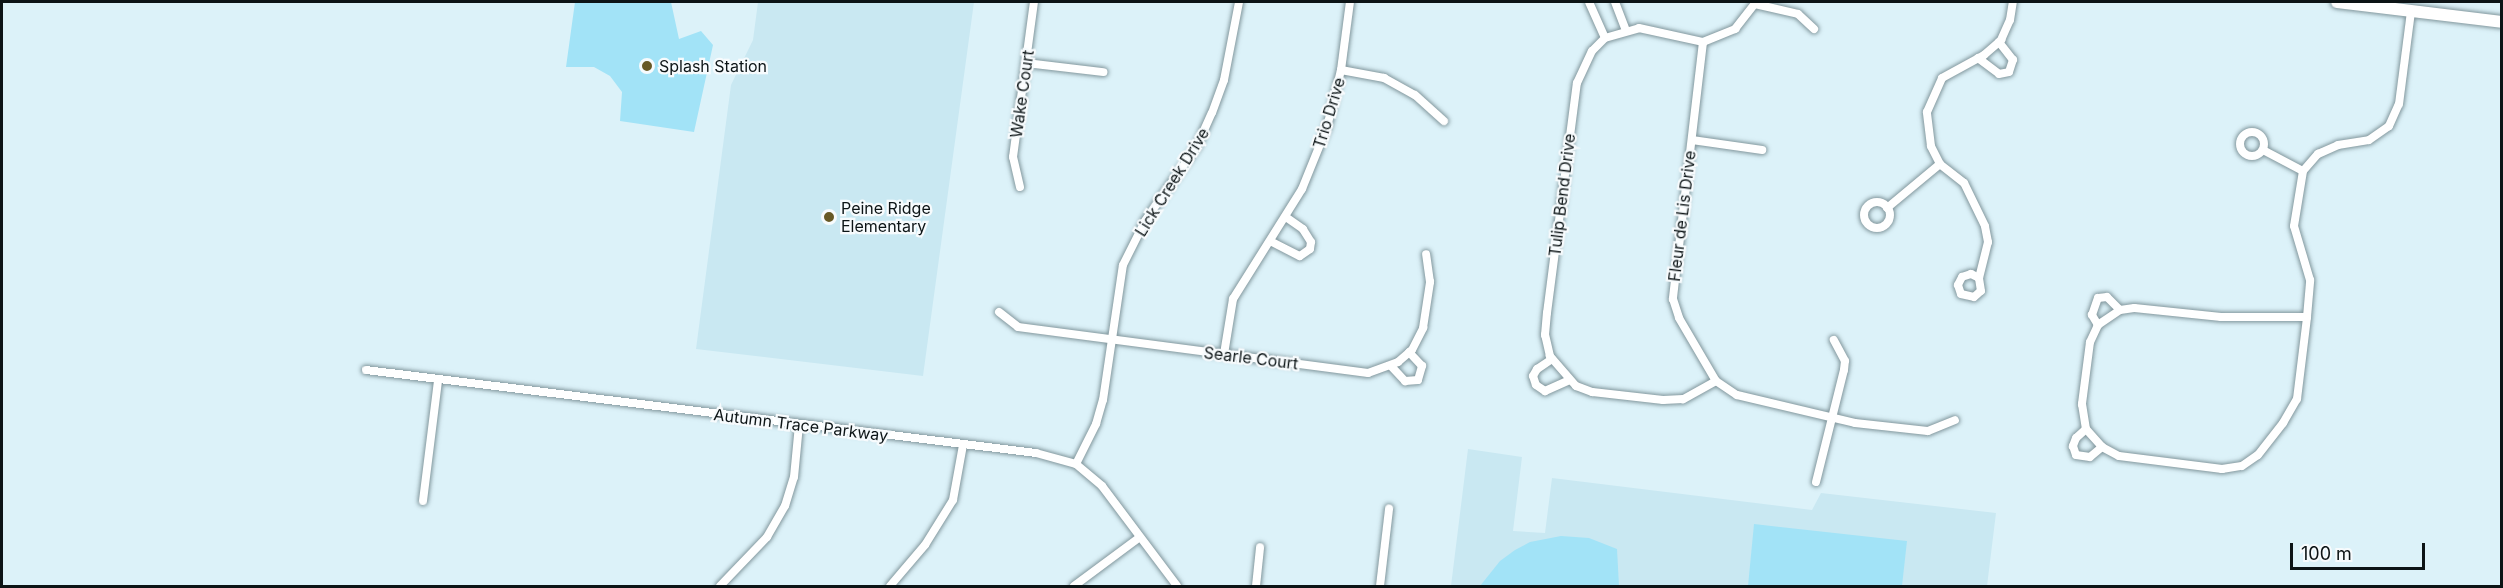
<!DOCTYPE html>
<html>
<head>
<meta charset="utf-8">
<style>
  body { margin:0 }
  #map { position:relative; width:2503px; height:588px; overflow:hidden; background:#dcf2f9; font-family:Inter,sans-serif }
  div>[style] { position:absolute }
  .built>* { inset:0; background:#c9e8f2 }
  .green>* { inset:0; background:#a2e3f7 }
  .roads { filter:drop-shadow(0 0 2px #82979d) drop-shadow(0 0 2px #82979d) }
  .street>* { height:8px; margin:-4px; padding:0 4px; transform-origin:4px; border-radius:4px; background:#fff }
  .street>.ring { margin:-4px; padding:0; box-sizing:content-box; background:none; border:8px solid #fff; border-radius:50% }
  .secondary>* { height:12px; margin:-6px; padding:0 6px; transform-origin:6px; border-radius:6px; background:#fff }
  .dots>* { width:16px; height:16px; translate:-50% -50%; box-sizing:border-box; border:3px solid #f7fbfd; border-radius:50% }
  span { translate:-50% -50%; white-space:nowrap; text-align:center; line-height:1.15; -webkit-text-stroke:4.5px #f7fbfd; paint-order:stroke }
  .poi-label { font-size:16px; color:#0c1416 }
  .left { translate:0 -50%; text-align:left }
  .street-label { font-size:16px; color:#0c1416 }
  .frame { position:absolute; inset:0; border:3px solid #0c1416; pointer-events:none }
  .scale { position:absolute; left:2290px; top:543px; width:135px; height:27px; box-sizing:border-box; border:3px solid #0c1416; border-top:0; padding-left:8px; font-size:18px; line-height:21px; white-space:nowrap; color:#0c1416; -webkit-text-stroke:4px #f7fbfd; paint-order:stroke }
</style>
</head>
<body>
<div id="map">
  <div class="built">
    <i style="clip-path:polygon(758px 2px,974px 2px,923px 376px,696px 349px,731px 85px,753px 40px)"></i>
    <i style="clip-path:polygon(1468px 449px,1522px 457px,1513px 531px,1545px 533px,1552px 478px,1812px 510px,1821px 493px,1996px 513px,1987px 586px,1451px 586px)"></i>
  </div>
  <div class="green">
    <i style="clip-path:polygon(575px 2px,671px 2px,679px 39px,701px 31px,713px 45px,694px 132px,620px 121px,622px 92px,610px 76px,594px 67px,566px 67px)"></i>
    <i style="clip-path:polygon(1754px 524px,1907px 541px,1902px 586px,1748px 586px)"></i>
    <i style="clip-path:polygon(1561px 536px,1589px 538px,1617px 549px,1619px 586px,1480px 586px,1500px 561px,1515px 550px,1530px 542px)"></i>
  </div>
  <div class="roads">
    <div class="street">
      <i style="left:1589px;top:2px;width:39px;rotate:66deg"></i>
      <i style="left:1615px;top:2px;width:30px;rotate:69deg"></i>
      <i style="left:1755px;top:4px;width:44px;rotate:13.1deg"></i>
      <i style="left:1798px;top:14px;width:22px;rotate:43deg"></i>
      <i style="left:1703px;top:42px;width:259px;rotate:96.7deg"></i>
      <i style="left:1673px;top:299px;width:20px;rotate:72deg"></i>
      <i style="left:1679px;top:318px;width:73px;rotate:59.6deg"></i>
      <i style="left:1716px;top:381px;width:25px;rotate:34deg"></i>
      <i style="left:1737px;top:395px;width:121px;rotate:13.3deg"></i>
      <i style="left:1855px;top:423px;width:73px;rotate:6.3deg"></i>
      <i style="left:1928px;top:431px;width:29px;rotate:-22deg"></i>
      <i style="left:1978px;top:58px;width:26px;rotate:37deg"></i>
      <i style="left:1999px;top:74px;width:10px;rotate:-11deg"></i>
      <i style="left:2009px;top:72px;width:13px;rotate:-72deg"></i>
      <i style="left:2013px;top:60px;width:23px;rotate:-128deg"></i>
      <i style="left:1026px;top:63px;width:78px;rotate:6.7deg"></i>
      <i style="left:1341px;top:70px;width:44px;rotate:10.5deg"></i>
      <i style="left:1384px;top:78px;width:35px;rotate:29deg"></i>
      <i style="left:1415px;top:95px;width:39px;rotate:42deg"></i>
      <i class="ring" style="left:2240px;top:132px;width:16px;height:16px"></i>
      <i style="left:1692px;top:140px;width:71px;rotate:8.1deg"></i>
      <i style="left:2263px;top:150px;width:45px;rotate:27.7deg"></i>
      <i style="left:1020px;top:187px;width:31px;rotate:-103deg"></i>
      <i style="left:1013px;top:157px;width:156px;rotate:-82.3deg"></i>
      <i class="ring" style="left:1864px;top:202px;width:18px;height:18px"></i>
      <i style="left:1887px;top:208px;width:69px;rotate:-39.7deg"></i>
      <i style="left:1272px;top:242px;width:31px;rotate:27deg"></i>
      <i style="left:1300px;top:256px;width:12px;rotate:-35deg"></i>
      <i style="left:1310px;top:249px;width:7px;rotate:-82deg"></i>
      <i style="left:1311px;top:242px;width:15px;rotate:-122deg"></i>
      <i style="left:1303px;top:229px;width:21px;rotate:-145deg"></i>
      <i style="left:1979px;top:278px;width:9px;rotate:-153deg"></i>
      <i style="left:1971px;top:274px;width:9px;rotate:162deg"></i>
      <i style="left:1962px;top:277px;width:9px;rotate:117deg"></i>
      <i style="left:1958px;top:285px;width:9px;rotate:72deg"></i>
      <i style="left:1961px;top:294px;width:13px;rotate:13deg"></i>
      <i style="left:1974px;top:297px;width:9px;rotate:-41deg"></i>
      <i style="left:1981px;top:291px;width:13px;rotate:-99deg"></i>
      <i style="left:1979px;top:278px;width:37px;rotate:-76deg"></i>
      <i style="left:1988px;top:242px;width:16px;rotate:-101deg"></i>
      <i style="left:1985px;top:226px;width:48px;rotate:-116deg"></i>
      <i style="left:1964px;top:183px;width:31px;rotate:-142deg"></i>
      <i style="left:1940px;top:164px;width:20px;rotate:-117deg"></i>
      <i style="left:1931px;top:146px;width:34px;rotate:-97deg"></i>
      <i style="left:1927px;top:112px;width:37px;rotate:-66deg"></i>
      <i style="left:1942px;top:78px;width:48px;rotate:-28.7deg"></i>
      <i style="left:1984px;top:55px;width:23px;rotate:-41deg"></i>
      <i style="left:2001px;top:40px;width:22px;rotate:-66deg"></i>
      <i style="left:2010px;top:20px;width:18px;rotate:-81deg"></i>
      <i style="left:999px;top:312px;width:24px;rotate:38deg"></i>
      <i style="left:1018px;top:327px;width:353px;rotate:7.5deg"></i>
      <i style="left:1368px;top:373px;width:32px;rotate:-20deg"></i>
      <i style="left:1398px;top:362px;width:18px;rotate:-41deg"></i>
      <i style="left:1412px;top:350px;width:25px;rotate:-63deg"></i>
      <i style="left:1423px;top:328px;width:47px;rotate:-81.3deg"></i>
      <i style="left:1430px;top:282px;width:28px;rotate:-98deg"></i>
      <i style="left:2307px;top:317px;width:86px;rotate:180deg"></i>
      <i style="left:2221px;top:317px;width:87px;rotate:-174.1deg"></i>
      <i style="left:2134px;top:308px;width:14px;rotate:172deg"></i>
      <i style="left:2120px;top:310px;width:27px;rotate:146deg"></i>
      <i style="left:2098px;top:325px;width:19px;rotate:115deg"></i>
      <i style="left:2090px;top:342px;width:63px;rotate:97.4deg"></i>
      <i style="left:2082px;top:404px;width:25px;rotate:81deg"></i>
      <i style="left:2086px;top:429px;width:24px;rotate:48deg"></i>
      <i style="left:2102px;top:447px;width:19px;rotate:28deg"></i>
      <i style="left:2119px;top:456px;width:104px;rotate:7.2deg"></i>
      <i style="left:2222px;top:469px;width:20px;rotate:-9deg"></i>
      <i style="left:2242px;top:466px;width:19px;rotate:-35deg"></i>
      <i style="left:2258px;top:455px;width:41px;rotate:-52deg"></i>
      <i style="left:2283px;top:423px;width:28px;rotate:-60deg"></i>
      <i style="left:2297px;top:399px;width:83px;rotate:-83deg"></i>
      <i style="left:2307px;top:317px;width:37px;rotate:-85deg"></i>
      <i style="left:2310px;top:280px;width:56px;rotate:-106.5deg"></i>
      <i style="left:2294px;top:226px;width:56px;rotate:-80.7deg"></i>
      <i style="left:2303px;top:171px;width:23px;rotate:-49deg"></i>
      <i style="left:2318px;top:154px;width:22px;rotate:-24deg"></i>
      <i style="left:2338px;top:145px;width:31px;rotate:-9deg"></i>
      <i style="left:2369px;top:140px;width:24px;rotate:-35deg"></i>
      <i style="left:2389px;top:126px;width:24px;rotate:-66deg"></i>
      <i style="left:2399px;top:104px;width:94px;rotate:-82.6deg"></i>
      <i style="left:2098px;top:325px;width:12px;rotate:-121deg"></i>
      <i style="left:2092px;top:315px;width:18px;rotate:-71deg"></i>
      <i style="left:2098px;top:298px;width:9px;rotate:-6deg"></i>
      <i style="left:2107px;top:297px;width:18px;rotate:45deg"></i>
      <i style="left:1224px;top:354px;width:56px;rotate:-80.7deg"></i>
      <i style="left:1233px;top:299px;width:130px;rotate:-57.9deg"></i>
      <i style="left:1302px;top:189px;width:67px;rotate:-68deg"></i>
      <i style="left:1327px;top:127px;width:59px;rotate:-76.2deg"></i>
      <i style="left:1341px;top:70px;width:69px;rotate:-82.5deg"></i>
      <i style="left:1552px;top:359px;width:18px;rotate:146deg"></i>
      <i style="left:1537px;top:369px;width:8px;rotate:120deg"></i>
      <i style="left:1533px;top:376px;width:9px;rotate:72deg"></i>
      <i style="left:1536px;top:385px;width:11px;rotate:34deg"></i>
      <i style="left:1545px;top:391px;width:27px;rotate:-24deg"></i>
      <i style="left:1391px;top:366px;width:21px;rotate:47deg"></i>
      <i style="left:1405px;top:381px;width:13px;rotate:-4deg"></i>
      <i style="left:1418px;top:380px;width:15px;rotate:-74deg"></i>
      <i style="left:1422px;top:366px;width:19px;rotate:-133deg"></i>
      <i style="left:366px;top:370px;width:675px;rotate:7.06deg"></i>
      <i style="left:1036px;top:453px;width:41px;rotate:15.4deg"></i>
      <i style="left:1076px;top:464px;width:34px;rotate:40deg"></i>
      <i style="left:1102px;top:486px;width:125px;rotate:53.1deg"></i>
      <i style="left:1716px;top:381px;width:38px;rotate:151deg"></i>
      <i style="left:1683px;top:399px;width:20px;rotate:177deg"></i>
      <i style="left:1663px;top:400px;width:71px;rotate:-173.6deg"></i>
      <i style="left:1592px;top:392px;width:17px;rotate:-159deg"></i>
      <i style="left:1576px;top:386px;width:40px;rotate:-131deg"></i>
      <i style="left:1550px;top:356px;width:22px;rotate:-103deg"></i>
      <i style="left:1545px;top:335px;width:22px;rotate:-85deg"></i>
      <i style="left:1547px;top:313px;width:232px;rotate:-82.6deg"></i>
      <i style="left:1577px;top:83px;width:35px;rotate:-65deg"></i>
      <i style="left:1592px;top:51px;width:18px;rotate:-45deg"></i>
      <i style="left:1605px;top:38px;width:35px;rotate:-16deg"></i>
      <i style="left:1639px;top:28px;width:66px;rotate:12.3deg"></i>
      <i style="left:1703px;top:42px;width:35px;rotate:-22deg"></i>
      <i style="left:1735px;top:29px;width:34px;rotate:-52deg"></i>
      <i style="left:2086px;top:429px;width:13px;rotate:138deg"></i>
      <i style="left:2076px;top:438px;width:9px;rotate:111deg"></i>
      <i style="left:2073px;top:446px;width:9px;rotate:72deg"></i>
      <i style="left:2076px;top:455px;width:14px;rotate:8deg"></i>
      <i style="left:2090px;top:457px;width:16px;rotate:-40deg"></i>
      <i style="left:1076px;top:464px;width:45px;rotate:-63.4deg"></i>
      <i style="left:1096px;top:424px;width:25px;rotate:-74deg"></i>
      <i style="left:1103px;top:400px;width:136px;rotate:-81.6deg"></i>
      <i style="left:1123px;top:265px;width:49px;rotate:-63.4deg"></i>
      <i style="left:1145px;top:221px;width:91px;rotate:-55.3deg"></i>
      <i style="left:1197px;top:146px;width:36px;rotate:-66deg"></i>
      <i style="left:1212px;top:113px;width:35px;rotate:-70deg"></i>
      <i style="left:1224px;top:80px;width:79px;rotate:-79.1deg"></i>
      <i style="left:1816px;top:482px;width:115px;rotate:-76deg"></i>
      <i style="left:1844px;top:370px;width:9px;rotate:-84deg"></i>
      <i style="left:1845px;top:361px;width:24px;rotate:-118deg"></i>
      <i style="left:423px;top:501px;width:121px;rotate:-82.9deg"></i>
      <i style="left:720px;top:586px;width:68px;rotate:-46.2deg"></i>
      <i style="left:767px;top:537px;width:36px;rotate:-60deg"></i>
      <i style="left:785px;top:506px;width:30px;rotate:-73deg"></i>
      <i style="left:794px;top:477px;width:52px;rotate:-84.5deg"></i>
      <i style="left:890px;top:586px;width:54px;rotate:-49.5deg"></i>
      <i style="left:925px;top:545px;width:53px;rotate:-58.1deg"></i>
      <i style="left:953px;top:500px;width:56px;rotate:-79.7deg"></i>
      <i style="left:1074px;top:586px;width:82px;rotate:-36.6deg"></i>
      <i style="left:1256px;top:586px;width:39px;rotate:-84deg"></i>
      <i style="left:1380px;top:586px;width:78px;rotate:-83.3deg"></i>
    </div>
    <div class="secondary">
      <i style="left:2337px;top:2px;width:166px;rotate:6.9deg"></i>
    </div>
  </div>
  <div class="dots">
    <i style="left:647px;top:66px;background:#675926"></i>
    <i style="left:829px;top:217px;background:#675926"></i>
  </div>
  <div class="poi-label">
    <span class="left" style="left:659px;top:66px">Splash Station</span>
    <span class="left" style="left:841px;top:217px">Peine Ridge<br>Elementary</span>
  </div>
  <div class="street-label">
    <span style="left:1022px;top:94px;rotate:-82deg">Wake Court</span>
    <span style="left:1329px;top:113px;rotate:-73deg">Trio Drive</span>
    <span style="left:1172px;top:182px;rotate:-58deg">Lick Creek Drive</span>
    <span style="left:1562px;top:195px;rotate:-83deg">Tulip Bend Drive</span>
    <span style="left:1682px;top:216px;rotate:-83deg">Fleur de Lis Drive</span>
    <span style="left:1251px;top:358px;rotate:7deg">Searle Court</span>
    <span style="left:801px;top:425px;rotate:7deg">Autumn Trace Parkway</span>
  </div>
  <div class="frame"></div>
  <div class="scale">100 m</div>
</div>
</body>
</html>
